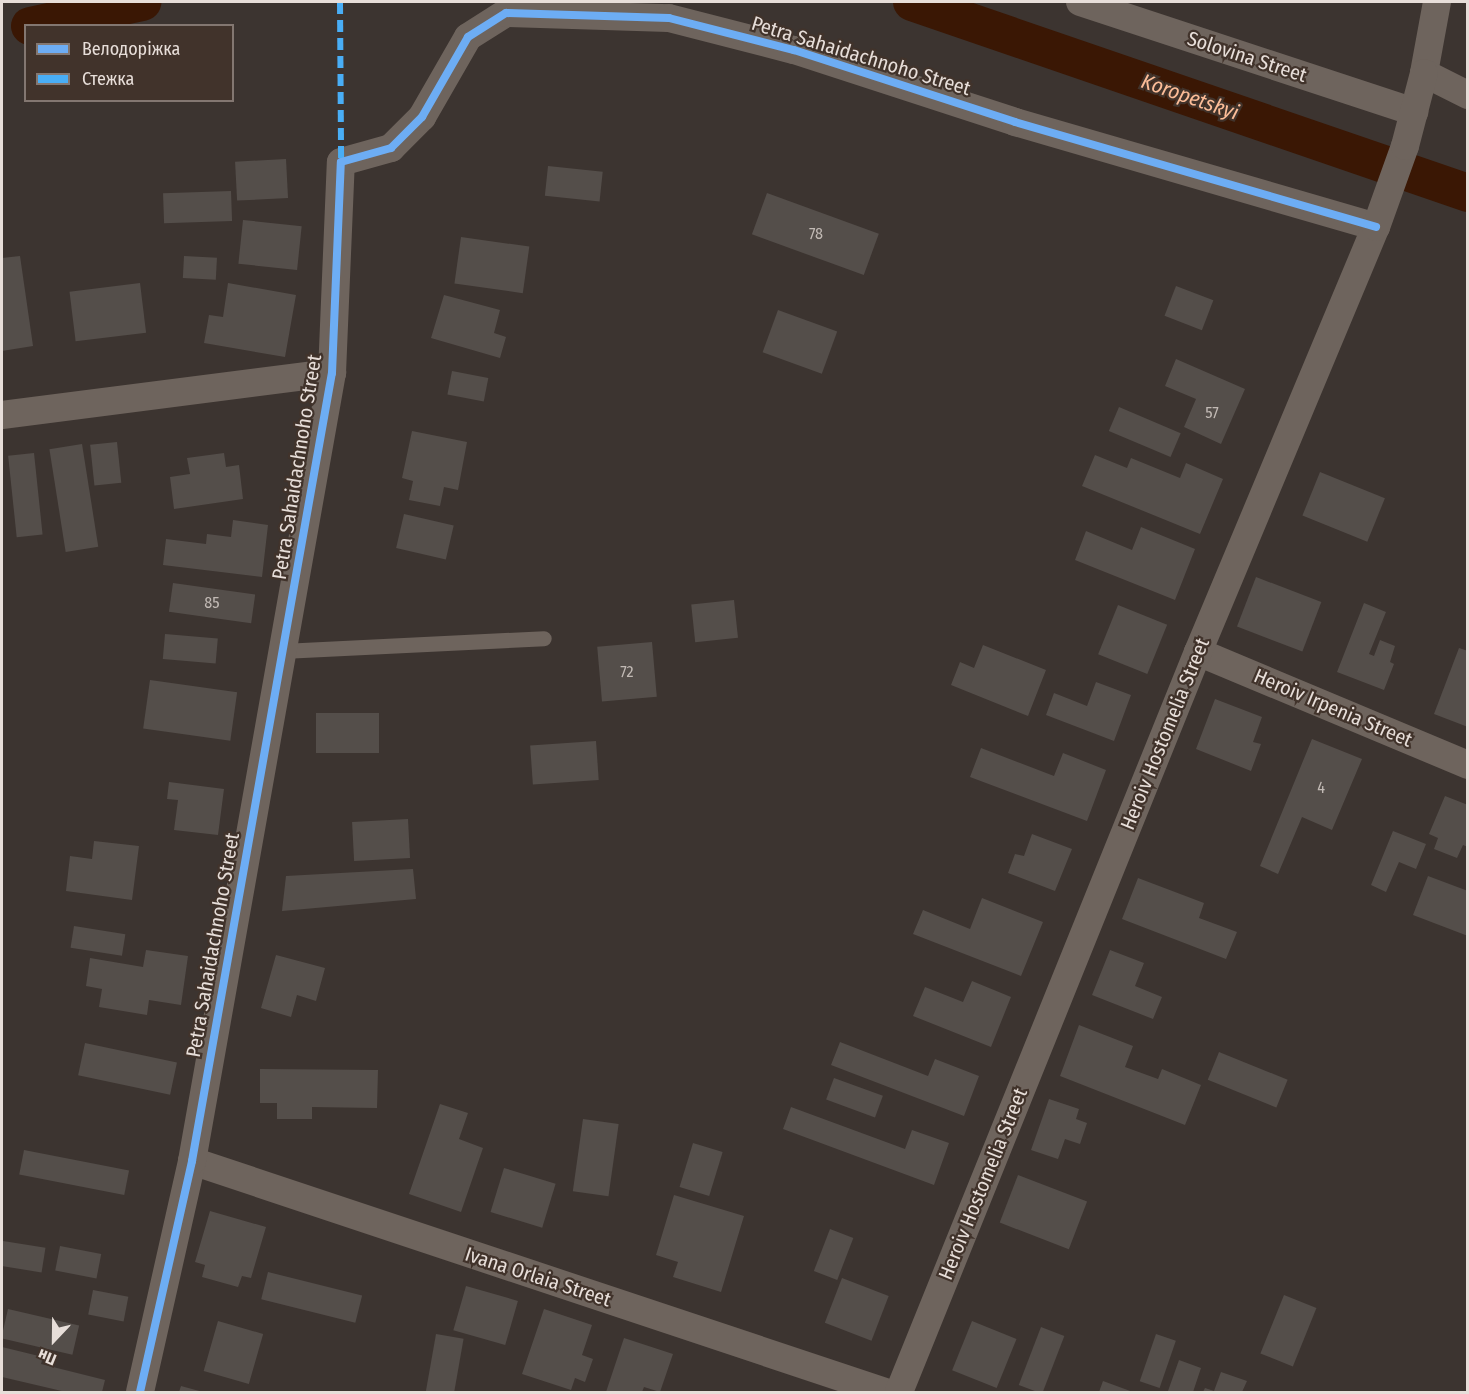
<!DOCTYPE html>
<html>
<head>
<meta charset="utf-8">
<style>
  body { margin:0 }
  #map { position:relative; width:1469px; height:1394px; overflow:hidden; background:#3c3430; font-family:"Fira Sans Condensed",sans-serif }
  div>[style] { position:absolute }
  .canal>* { height:38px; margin:-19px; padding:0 19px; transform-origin:19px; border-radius:19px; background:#3a1704 }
  .building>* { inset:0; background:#544e4a; transform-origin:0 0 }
  .service>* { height:15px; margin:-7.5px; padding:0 7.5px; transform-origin:7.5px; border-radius:7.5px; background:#6e645d }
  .minor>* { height:28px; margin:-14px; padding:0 14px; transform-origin:14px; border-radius:14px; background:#6e645d }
  .quiet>* { height:6px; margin-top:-3px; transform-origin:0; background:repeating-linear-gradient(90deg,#49aef6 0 12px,transparent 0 18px) }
  .cycleway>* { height:8px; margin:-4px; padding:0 4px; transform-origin:4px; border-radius:4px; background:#6dadf4 }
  span { translate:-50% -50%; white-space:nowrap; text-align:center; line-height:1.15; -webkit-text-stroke:4.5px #41332b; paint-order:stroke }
  .number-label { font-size:16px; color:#c2bab5 }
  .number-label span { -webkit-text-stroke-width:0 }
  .street-label { font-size:20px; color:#e7ded9 }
  .water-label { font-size:21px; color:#fcbd98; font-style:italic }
  .frame { position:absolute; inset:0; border:3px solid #e7ded9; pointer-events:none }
  .legend { position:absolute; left:24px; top:24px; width:210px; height:78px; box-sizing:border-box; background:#41332b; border:2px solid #837771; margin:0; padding:8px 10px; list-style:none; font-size:18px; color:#e7ded9 }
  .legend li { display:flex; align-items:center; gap:12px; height:30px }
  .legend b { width:30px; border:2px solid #837771 }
  .north { position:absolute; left:24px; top:1310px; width:60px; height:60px; -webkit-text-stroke:4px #41332b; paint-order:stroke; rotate:202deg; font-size:16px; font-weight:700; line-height:24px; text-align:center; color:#e7ded9 }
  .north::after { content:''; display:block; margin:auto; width:21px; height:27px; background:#e7ded9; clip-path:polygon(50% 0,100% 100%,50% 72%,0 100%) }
</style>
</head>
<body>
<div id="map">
  <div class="canal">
    <i style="left:912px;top:2px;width:588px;rotate:18.96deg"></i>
    <i style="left:30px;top:26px;width:115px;rotate:-12.1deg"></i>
  </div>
  <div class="building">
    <i style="left:286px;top:159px;width:39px;height:51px;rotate:87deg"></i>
    <i style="left:548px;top:166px;width:55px;height:30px;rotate:6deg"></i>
    <i style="left:231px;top:191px;width:30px;height:68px;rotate:88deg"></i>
    <i style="left:767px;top:193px;width:119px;height:44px;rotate:20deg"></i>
    <i style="left:243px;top:220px;width:59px;height:44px;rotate:6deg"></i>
    <i style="left:461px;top:237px;width:69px;height:47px;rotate:8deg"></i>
    <i style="clip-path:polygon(20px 256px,33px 346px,2px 351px,2px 258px)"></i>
    <i style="left:184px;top:256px;width:33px;height:22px;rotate:3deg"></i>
    <i style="left:140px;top:283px;width:50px;height:71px;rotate:83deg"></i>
    <i style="clip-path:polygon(228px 283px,296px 295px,285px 357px,204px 343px,209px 315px,223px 317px)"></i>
    <i style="left:1176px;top:286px;width:40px;height:32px;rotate:21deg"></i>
    <i style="clip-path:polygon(444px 295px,500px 310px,494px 333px,506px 337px,500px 358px,431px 338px)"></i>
    <i style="left:778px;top:310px;width:63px;height:45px;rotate:20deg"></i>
    <i style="clip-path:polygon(1176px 359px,1245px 389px,1221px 444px,1184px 427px,1196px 399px,1165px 386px)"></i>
    <i style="left:452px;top:371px;width:37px;height:24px;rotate:11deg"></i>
    <i style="left:1119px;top:407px;width:67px;height:26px;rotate:23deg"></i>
    <i style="clip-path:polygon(412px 431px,467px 442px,458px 490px,444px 487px,440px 506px,409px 500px,413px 481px,402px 478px)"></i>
    <i style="left:117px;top:442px;width:41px;height:27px;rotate:84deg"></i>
    <i style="left:82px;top:444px;width:104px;height:33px;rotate:81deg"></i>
    <i style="left:34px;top:453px;width:82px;height:26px;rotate:84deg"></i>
    <i style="clip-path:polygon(224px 453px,226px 467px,239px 465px,243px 499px,174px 509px,170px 477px,190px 474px,187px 458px)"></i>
    <i style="clip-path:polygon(1095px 455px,1127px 468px,1131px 458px,1180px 478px,1186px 463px,1223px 479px,1200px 534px,1082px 486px)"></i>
    <i style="left:1320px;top:472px;width:70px;height:47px;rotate:22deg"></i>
    <i style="left:404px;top:514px;width:51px;height:35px;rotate:13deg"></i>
    <i style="clip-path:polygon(233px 520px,268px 525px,262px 577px,163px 565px,166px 539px,206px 544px,207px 534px,231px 537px)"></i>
    <i style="clip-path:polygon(1141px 527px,1195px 549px,1175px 600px,1075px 560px,1086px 531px,1132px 550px)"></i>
    <i style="left:1256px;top:577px;width:70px;height:53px;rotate:21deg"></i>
    <i style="left:173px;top:583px;width:83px;height:29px;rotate:8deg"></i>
    <i style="left:734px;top:600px;width:38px;height:43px;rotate:84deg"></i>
    <i style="clip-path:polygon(1364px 603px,1386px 612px,1369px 654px,1374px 656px,1380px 640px,1395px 646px,1390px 662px,1394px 664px,1384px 690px,1337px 672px)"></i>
    <i style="left:1118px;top:605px;width:53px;height:53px;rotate:22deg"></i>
    <i style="left:165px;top:634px;width:53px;height:25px;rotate:5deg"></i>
    <i style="left:652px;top:642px;width:55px;height:55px;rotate:85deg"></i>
    <i style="clip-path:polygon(983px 645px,1046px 670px,1028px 716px,951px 685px,960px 662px,974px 668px)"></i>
    <i style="clip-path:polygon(1459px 648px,1468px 651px,1468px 727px,1434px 714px)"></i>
    <i style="left:150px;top:680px;width:88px;height:49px;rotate:8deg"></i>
    <i style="clip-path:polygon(1096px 682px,1131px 695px,1114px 741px,1046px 715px,1054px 693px,1087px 706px)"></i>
    <i style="clip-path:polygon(1215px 699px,1262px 717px,1253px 742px,1261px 744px,1251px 771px,1196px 749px)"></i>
    <i style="left:316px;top:713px;width:63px;height:40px"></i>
    <i style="clip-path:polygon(1312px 739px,1362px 759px,1332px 830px,1302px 817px,1278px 874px,1260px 866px)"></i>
    <i style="left:596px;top:741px;width:39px;height:66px;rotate:86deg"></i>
    <i style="clip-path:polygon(981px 748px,1054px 776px,1063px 753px,1106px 770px,1087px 821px,970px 777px)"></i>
    <i style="clip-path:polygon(169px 782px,224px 789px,218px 835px,174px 830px,178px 800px,167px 799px)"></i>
    <i style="clip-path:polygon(1445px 796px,1468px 805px,1468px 847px,1463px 845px,1457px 858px,1434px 849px,1438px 838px,1429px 834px)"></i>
    <i style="left:408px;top:819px;width:39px;height:56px;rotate:87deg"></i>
    <i style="clip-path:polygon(1393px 831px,1426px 844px,1416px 869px,1399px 862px,1386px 892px,1371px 885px)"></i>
    <i style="clip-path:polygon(1032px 834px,1072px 849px,1055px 891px,1008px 873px,1015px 854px,1024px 856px)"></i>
    <i style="clip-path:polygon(94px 841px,139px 846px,132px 900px,66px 891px,70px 856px,92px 859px)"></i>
    <i style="clip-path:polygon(413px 869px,416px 899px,282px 911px,286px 876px)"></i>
    <i style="clip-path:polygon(1428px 876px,1468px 891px,1468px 936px,1413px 915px)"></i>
    <i style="clip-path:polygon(1138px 878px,1204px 903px,1199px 918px,1237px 932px,1226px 959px,1122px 919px)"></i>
    <i style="clip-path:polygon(982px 898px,1043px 922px,1021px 976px,913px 934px,923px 910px,970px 929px)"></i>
    <i style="left:74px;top:926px;width:52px;height:22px;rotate:9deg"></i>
    <i style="clip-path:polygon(146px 950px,188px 956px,181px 1005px,149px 1000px,147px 1015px,99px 1007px,102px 989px,86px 986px,90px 958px,143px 967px)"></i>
    <i style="clip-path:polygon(1110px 950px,1144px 963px,1135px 986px,1162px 997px,1153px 1019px,1092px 995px)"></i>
    <i style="clip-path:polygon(276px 955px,325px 968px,316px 1001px,297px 995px,291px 1017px,261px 1008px)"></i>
    <i style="clip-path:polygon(972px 981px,1011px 997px,991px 1047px,913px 1016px,925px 987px,963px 1002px)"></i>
    <i style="clip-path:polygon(1079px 1025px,1133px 1046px,1125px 1067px,1158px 1079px,1162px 1069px,1201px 1085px,1185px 1125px,1060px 1076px)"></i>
    <i style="clip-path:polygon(840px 1042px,928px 1076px,935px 1059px,979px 1076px,964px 1116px,831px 1065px)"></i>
    <i style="left:85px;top:1043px;width:94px;height:33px;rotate:12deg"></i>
    <i style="left:1219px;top:1052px;width:74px;height:30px;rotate:22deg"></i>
    <i style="clip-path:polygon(260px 1069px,378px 1070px,377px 1108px,312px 1107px,312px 1119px,277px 1119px,277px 1103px,260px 1103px)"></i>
    <i style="left:834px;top:1078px;width:52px;height:23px;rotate:20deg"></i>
    <i style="clip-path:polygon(1049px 1099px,1079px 1109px,1076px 1119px,1087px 1123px,1080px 1144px,1065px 1139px,1058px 1159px,1031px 1150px)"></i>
    <i style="clip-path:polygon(440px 1104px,468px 1113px,459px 1139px,483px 1148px,461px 1212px,409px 1194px)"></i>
    <i style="clip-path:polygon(791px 1107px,905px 1149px,912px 1130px,949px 1143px,934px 1185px,783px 1129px)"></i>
    <i style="left:583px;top:1119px;width:36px;height:73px;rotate:8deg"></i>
    <i style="left:693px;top:1143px;width:31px;height:46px;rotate:17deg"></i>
    <i style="left:24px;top:1150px;width:107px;height:25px;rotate:11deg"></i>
    <i style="left:504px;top:1168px;width:54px;height:46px;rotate:17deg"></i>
    <i style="left:1018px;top:1175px;width:74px;height:51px;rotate:21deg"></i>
    <i style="clip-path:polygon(674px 1195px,744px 1216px,721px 1292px,673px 1277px,678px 1262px,656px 1255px)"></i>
    <i style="clip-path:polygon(210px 1211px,266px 1227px,251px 1278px,242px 1276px,238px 1287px,202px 1277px,205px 1265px,195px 1262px)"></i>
    <i style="left:830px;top:1229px;width:25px;height:45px;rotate:21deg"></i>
    <i style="left:3px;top:1241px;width:43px;height:25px;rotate:9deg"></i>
    <i style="left:60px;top:1246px;width:42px;height:25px;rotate:11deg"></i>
    <i style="left:268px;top:1272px;width:97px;height:28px;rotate:14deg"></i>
    <i style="left:842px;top:1278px;width:50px;height:48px;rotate:21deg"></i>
    <i style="left:466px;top:1286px;width:54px;height:46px;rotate:16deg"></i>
    <i style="left:93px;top:1290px;width:36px;height:25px;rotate:11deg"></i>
    <i style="left:1284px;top:1295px;width:35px;height:63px;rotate:22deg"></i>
    <i style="left:8px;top:1309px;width:73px;height:30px;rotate:13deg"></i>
    <i style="clip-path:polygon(544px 1309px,592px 1325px,582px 1355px,593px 1359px,585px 1382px,575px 1378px,571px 1390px,522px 1374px)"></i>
    <i style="left:218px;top:1321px;width:47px;height:52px;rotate:16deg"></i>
    <i style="left:972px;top:1321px;width:48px;height:53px;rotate:22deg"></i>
    <i style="left:1041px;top:1327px;width:25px;height:62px;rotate:21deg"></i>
    <i style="left:436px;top:1334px;width:28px;height:59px;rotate:10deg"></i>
    <i style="left:1156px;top:1334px;width:21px;height:50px;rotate:19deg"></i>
    <i style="clip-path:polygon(624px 1338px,673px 1354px,660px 1392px,644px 1387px,642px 1392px,606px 1392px)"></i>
    <i style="clip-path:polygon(2px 1347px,43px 1357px,41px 1364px,105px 1380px,102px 1392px,66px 1392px,2px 1377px)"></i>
    <i style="clip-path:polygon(1179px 1360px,1201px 1368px,1193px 1392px,1168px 1391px)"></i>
    <i style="clip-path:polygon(1221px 1372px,1247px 1381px,1242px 1392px,1203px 1392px,1205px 1388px,1214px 1391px)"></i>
    <i style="clip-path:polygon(1103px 1381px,1133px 1392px,1099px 1392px)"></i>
    <i style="clip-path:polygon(181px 1386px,203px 1392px,179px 1392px)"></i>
  </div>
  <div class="service">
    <i style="left:282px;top:651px;width:262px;rotate:-2.8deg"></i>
  </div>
  <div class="minor">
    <i style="left:1080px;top:2px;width:352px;rotate:18.2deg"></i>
    <i style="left:1437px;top:2px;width:72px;rotate:100.4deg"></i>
    <i style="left:1424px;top:73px;width:49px;rotate:26.6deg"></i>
    <i style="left:2px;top:415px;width:333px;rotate:-7.3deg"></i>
    <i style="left:1198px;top:652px;width:293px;rotate:22.7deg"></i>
    <i style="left:192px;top:1161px;width:730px;rotate:18.43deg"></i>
    <i style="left:140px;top:1392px;width:237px;rotate:-77.3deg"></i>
    <i style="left:192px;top:1161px;width:800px;rotate:-79.93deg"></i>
    <i style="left:332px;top:373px;width:211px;rotate:-87.6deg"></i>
    <i style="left:341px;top:162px;width:52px;rotate:-15.6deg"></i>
    <i style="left:391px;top:148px;width:44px;rotate:-45deg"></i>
    <i style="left:422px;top:117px;width:92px;rotate:-60.1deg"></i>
    <i style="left:468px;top:37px;width:45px;rotate:-32.3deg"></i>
    <i style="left:506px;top:13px;width:163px;rotate:1.8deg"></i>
    <i style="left:669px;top:18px;width:129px;rotate:14.4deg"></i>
    <i style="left:794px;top:50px;width:232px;rotate:18deg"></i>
    <i style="left:1015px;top:122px;width:376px;rotate:16.2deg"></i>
    <i style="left:899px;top:1392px;width:798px;rotate:-68deg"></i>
    <i style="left:1198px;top:652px;width:461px;rotate:-67.3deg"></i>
    <i style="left:1376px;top:227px;width:86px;rotate:-70.3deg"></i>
    <i style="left:1405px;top:146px;width:75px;rotate:-75.4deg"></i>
  </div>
  <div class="quiet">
    <i style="left:340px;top:2px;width:160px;rotate:89.6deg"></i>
  </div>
  <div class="cycleway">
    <i style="left:140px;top:1392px;width:237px;rotate:-77.3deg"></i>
    <i style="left:192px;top:1161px;width:800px;rotate:-79.93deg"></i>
    <i style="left:332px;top:373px;width:211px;rotate:-87.6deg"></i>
    <i style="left:341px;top:162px;width:52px;rotate:-15.6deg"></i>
    <i style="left:391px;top:148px;width:44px;rotate:-45deg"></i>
    <i style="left:422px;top:117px;width:92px;rotate:-60.1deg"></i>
    <i style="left:468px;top:37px;width:45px;rotate:-32.3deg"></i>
    <i style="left:506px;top:13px;width:163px;rotate:1.8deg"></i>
    <i style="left:669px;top:18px;width:129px;rotate:14.4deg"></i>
    <i style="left:794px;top:50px;width:232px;rotate:18deg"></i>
    <i style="left:1015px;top:122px;width:376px;rotate:16.2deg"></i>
  </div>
  <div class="number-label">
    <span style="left:816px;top:234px">78</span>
    <span style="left:1212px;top:413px">57</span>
    <span style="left:212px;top:603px">85</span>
    <span style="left:627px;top:672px">72</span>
    <span style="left:1321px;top:788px">4</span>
  </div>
  <div class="street-label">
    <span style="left:861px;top:56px;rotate:17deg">Petra Sahaidachnoho Street</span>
    <span style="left:1247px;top:57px;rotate:18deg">Solovina Street</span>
    <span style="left:297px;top:467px;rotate:-81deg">Petra Sahaidachnoho Street</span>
    <span style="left:1333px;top:708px;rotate:23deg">Heroiv Irpenia Street</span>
    <span style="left:1165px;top:734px;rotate:-68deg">Heroiv Hostomelia Street</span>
    <span style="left:213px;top:945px;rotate:-80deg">Petra Sahaidachnoho Street</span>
    <span style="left:983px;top:1184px;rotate:-68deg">Heroiv Hostomelia Street</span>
    <span style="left:538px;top:1277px;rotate:18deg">Ivana Orlaia Street</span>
  </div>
  <div class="water-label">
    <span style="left:1190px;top:97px;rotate:19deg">Koropetskyi</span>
  </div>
  <div class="frame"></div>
  <ul class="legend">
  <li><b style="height:8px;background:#6dadf4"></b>Велодоріжка</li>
  <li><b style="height:8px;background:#49aef6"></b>Стежка</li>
  </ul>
  <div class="north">Пн</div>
</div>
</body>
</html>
